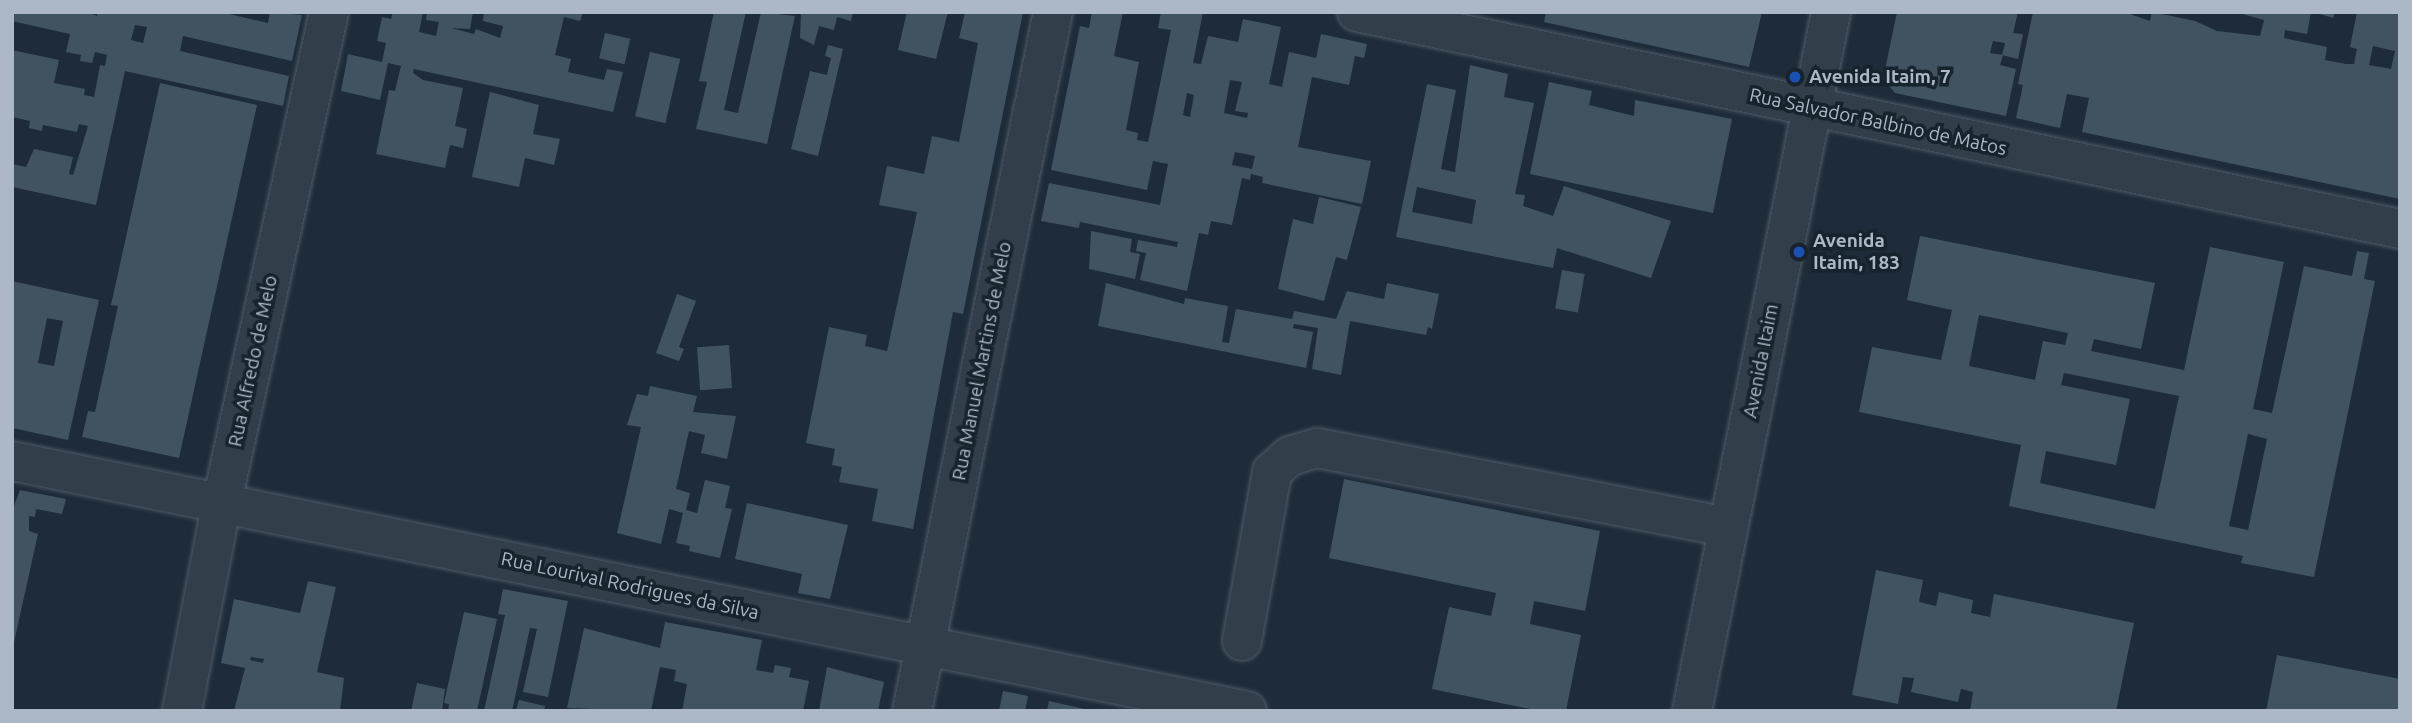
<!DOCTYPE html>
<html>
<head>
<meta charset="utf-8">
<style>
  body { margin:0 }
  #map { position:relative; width:2412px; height:723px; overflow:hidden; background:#1e2c39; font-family:Ubuntu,sans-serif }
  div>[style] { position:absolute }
  .building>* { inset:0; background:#415261; transform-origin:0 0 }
  .roads { filter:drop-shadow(0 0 2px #4f5b67) drop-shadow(0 0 2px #4f5b67) }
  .minor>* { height:38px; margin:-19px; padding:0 19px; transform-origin:19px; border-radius:19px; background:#323e49 }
  .dots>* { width:19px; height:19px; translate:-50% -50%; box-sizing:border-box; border:4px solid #17232d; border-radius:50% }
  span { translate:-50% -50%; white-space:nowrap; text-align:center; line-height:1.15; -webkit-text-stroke:7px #17232d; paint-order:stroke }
  .poi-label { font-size:19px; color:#acb8c6; font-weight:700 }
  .left { translate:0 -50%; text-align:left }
  .street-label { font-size:19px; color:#acb8c6 }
  .frame { position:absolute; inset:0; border:14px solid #acb8c6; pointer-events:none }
</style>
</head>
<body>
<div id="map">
  <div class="building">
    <i style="clip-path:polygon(evenodd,12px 12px,88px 12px,97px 16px,98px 12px,221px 12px,268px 23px,270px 12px,302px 15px,292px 61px,183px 36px,180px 51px,289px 76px,283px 106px,125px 71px,96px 205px,12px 187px,12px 164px,26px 167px,34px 149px,73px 157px,69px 174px,73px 175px,88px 126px,79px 124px,77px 132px,43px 125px,42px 131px,29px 128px,30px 121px,12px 117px,12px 50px,59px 60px,54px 83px,85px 89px,84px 95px,94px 97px,100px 65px,105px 66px,107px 55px,95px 52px,92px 63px,80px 61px,81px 55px,66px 52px,70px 34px,12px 21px,12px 12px,135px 25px,147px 27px,143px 43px,131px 40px,135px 25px)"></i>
    <i style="clip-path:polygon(393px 12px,423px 12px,419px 32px,436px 36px,439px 22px,426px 20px,427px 12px,473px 12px,470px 29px,451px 28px,474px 34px,476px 29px,500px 38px,503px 26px,483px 21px,484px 12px,583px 12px,580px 21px,564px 17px,555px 55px,571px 59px,568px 72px,604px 80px,607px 69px,623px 72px,613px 112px,414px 69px,413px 73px,423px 80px,463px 88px,455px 126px,467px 129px,463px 148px,450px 145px,445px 168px,376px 154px,389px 90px,395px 91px,401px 66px,388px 63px,380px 100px,341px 91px,348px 54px,382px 62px,386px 43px,377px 41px,382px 17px,391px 19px)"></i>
    <i style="clip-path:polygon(714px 12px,746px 12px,724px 110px,738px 113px,761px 12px,795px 16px,767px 144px,696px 129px,707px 82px,699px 81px)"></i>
    <i style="clip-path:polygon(801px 12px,853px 12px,851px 21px,837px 17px,834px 30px,819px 26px,814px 45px,800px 38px)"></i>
    <i style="clip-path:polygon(907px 12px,948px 12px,936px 59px,898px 50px)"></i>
    <i style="clip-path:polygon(965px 12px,1023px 12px,963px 314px,953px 312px,913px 529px,872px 521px,878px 489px,839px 482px,842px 467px,832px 465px,835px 449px,806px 443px,829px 327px,867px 335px,865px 346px,887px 351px,917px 212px,879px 205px,887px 166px,924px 174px,932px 136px,959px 142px,978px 43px,959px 38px)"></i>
    <i style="clip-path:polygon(evenodd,1092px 12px,1123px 12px,1114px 56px,1139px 62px,1126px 130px,1138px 133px,1137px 140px,1148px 142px,1171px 30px,1158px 28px,1161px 12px,1203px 12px,1193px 63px,1201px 64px,1208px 36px,1238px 42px,1243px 19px,1281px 27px,1269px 84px,1282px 87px,1289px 52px,1316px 58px,1321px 34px,1367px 44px,1364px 58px,1355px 56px,1349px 85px,1312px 77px,1298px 147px,1371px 161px,1362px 204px,1262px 183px,1263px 177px,1251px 174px,1250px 180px,1242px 178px,1232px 225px,1211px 221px,1208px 235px,1199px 233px,1187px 291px,1140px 280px,1146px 253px,1136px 251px,1138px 240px,1177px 247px,1178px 242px,1080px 222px,1079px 228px,1041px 221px,1049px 183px,1160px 205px,1168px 164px,1153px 161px,1147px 190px,1051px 170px,1080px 26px,1089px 28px,1092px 12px,1230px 80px,1242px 82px,1235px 111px,1248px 113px,1247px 118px,1224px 113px,1230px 80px,1092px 12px,1187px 93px,1194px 95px,1190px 117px,1183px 115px,1187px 93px,1092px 12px,1235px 152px,1255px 156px,1252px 169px,1232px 165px,1235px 152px)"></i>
    <i style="clip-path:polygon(1546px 12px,1762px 12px,1749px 67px,1544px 22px)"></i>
    <i style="clip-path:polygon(1897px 12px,2018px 12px,2013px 33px,2023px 34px,2018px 59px,2002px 55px,2005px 43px,1993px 41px,1990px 53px,2003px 55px,2000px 65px,2016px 69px,2006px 116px,1895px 93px,1883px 79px)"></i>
    <i style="clip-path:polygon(evenodd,2033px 12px,2124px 12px,2150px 21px,2152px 12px,2195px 21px,2217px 31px,2260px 36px,2264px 20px,2235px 12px,2311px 12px,2307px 34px,2285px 30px,2284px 38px,2327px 47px,2325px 60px,2346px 64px,2354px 64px,2357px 49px,2350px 47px,2357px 12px,2400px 14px,2400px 199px,2082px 132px,2089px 98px,2067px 94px,2060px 128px,2016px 118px,2023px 85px,2018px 84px,2033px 12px,2373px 46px,2395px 51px,2391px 69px,2369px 65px,2373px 46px)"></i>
    <i style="clip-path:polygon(2313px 12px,2335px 12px,2333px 18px)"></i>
    <i style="left:605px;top:33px;width:26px;height:26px;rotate:13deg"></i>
    <i style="clip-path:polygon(828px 45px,843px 49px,818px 156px,791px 149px,810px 71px,827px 75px,831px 58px,825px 56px)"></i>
    <i style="left:650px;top:52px;width:31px;height:66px;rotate:13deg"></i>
    <i style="clip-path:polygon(evenodd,1470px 65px,1508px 74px,1504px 97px,1534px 103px,1515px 194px,1525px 195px,1523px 206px,1553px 216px,1564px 186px,1671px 221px,1651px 278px,1557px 248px,1553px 268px,1396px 237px,1427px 84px,1456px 90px,1441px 169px,1455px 172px,1470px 65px,1417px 187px,1476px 200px,1472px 224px,1412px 212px,1417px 187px)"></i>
    <i style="clip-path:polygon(1549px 82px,1592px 91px,1589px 105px,1634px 116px,1635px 100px,1732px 119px,1713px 213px,1530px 174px)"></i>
    <i style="clip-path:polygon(160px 83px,257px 105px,179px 458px,82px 437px,88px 411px,95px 412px,118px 306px,111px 305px)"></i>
    <i style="clip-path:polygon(490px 92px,539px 105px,533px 134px,560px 139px,554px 165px,525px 158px,519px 187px,472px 177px)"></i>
    <i style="clip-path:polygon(1319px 197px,1361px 207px,1347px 260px,1336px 257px,1324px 301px,1278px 289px,1293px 219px,1313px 224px)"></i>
    <i style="clip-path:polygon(1091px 231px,1132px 239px,1130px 252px,1140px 254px,1135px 279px,1089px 269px)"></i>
    <i style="clip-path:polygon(evenodd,1920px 236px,2155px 283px,2141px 349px,2094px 339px,2091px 351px,2184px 370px,2210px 247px,2284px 262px,2253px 409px,2272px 413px,2304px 266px,2352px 276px,2357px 251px,2369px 253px,2364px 279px,2375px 281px,2314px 577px,2241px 563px,2243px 556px,2009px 506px,2021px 445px,1859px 412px,1872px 347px,1941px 360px,1952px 310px,1907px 300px,1920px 236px,1979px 315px,2068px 333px,2065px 345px,2043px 341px,2035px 380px,1969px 366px,1979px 315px,1920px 236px,2064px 373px,2179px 396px,2155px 509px,2040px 483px,2046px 451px,2116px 465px,2130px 399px,2061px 385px,2064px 373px,1920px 236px,2248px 434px,2267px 439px,2248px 530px,2229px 526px,2248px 434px)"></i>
    <i style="left:1562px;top:270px;width:23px;height:39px;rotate:10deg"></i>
    <i style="clip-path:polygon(evenodd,12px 281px,99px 300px,68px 440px,12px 428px,12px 281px,47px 318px,63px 321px,54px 366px,38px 363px,47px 318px)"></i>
    <i style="clip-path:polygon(1106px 283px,1184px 304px,1185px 298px,1228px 306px,1222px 342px,1229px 343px,1236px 309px,1292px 319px,1294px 311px,1336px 319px,1347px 291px,1384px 299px,1387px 283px,1439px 294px,1432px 329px,1428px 327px,1426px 335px,1350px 321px,1341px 375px,1312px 369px,1318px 328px,1294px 324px,1293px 328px,1313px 332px,1306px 368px,1098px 326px)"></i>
    <i style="clip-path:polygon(677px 294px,696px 301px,679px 347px,684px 349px,679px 361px,656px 353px)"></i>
    <i style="left:729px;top:345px;width:43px;height:32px;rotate:86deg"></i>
    <i style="clip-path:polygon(650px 386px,697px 396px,693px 412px,736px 416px,727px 459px,701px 453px,705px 435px,689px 431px,676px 489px,690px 493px,686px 510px,697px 513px,705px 480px,730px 486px,725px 508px,732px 509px,720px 558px,689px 551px,690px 546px,676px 543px,683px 513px,669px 509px,661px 544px,617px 533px,641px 427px,627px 425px,637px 394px,648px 396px)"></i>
    <i style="clip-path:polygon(1344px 479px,1600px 531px,1585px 611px,1534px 601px,1530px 624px,1581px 635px,1566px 711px,1540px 711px,1432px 689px,1449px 607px,1491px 616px,1496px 593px,1329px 558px)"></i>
    <i style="clip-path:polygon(20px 490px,66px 499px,62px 514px,36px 509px,35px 517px,29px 516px,29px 531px,38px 534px,13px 647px,12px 511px)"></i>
    <i style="clip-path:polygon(747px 503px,848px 525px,830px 599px,798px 593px,802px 574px,735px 559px)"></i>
    <i style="clip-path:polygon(1876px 570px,1923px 580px,1919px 602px,1936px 606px,1939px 592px,1973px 600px,1971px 613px,1990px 617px,1994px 594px,2134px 623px,2116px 711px,1970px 711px,1973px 692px,1961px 689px,1958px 702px,1911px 692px,1914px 678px,1903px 677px,1898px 704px,1852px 695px)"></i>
    <i style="clip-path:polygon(evenodd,308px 581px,336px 587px,317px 672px,344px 678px,340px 711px,234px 711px,245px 668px,221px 663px,234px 599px,300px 613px,308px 581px,251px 657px,264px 659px,263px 663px,250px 660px,251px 657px)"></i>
    <i style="clip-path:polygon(503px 589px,568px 601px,548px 697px,523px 692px,537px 629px,530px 628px,512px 711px,484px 711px,505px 615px,498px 614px)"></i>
    <i style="clip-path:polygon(464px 612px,497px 619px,477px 711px,448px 711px,449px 704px,444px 703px)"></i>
    <i style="clip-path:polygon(665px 622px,762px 640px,756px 670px,773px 673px,775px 665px,791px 668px,789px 677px,809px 681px,803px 711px,682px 711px,687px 684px,674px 681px,676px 670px,660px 667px,651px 711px,567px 708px,584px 628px,660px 648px)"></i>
    <i style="clip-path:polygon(2277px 655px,2400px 679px,2400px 711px,2266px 711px)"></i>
    <i style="clip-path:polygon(827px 667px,884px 682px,878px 711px,819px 711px)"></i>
    <i style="clip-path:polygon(417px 683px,445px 689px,442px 711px,411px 711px)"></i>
    <i style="clip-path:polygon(1003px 691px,1028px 696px,1025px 711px,999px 711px)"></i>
    <i style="clip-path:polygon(519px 700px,545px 706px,544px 711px,516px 711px)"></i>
    <i style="clip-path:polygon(1049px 701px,1089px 710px,1089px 711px,1047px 711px)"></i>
  </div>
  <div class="roads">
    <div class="minor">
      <i style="left:1357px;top:12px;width:1065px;rotate:11.75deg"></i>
      <i style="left:12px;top:461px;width:1260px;rotate:11.44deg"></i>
      <i style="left:1242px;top:641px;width:172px;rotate:-79.9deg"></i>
      <i style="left:1272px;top:472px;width:24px;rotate:-42deg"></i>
      <i style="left:1290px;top:456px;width:28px;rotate:-17deg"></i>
      <i style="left:1317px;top:448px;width:419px;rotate:10.9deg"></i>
      <i style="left:182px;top:711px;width:213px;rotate:-79.2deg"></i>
      <i style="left:222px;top:502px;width:502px;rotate:-77.68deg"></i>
      <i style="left:912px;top:711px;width:713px;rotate:-78.6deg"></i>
      <i style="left:1692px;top:711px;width:713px;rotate:-78.75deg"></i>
    </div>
  </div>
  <div class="dots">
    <i style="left:1795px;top:77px;background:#1a4fb4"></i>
    <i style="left:1799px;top:252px;background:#1a4fb4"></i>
  </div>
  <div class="poi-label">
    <span class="left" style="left:1809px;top:77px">Avenida Itaim, 7</span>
    <span class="left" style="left:1813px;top:252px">Avenida<br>Itaim, 183</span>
  </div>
  <div class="street-label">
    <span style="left:1878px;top:122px;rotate:12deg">Rua Salvador Balbino de Matos</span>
    <span style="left:253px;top:361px;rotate:-78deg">Rua Alfredo de Melo</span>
    <span style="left:982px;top:361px;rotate:-79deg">Rua Manuel Martins de Melo</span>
    <span style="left:1761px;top:361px;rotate:-79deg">Avenida Itaim</span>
    <span style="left:630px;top:586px;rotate:12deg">Rua Lourival Rodrigues da Silva</span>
  </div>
  <div class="frame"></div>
</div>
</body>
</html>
